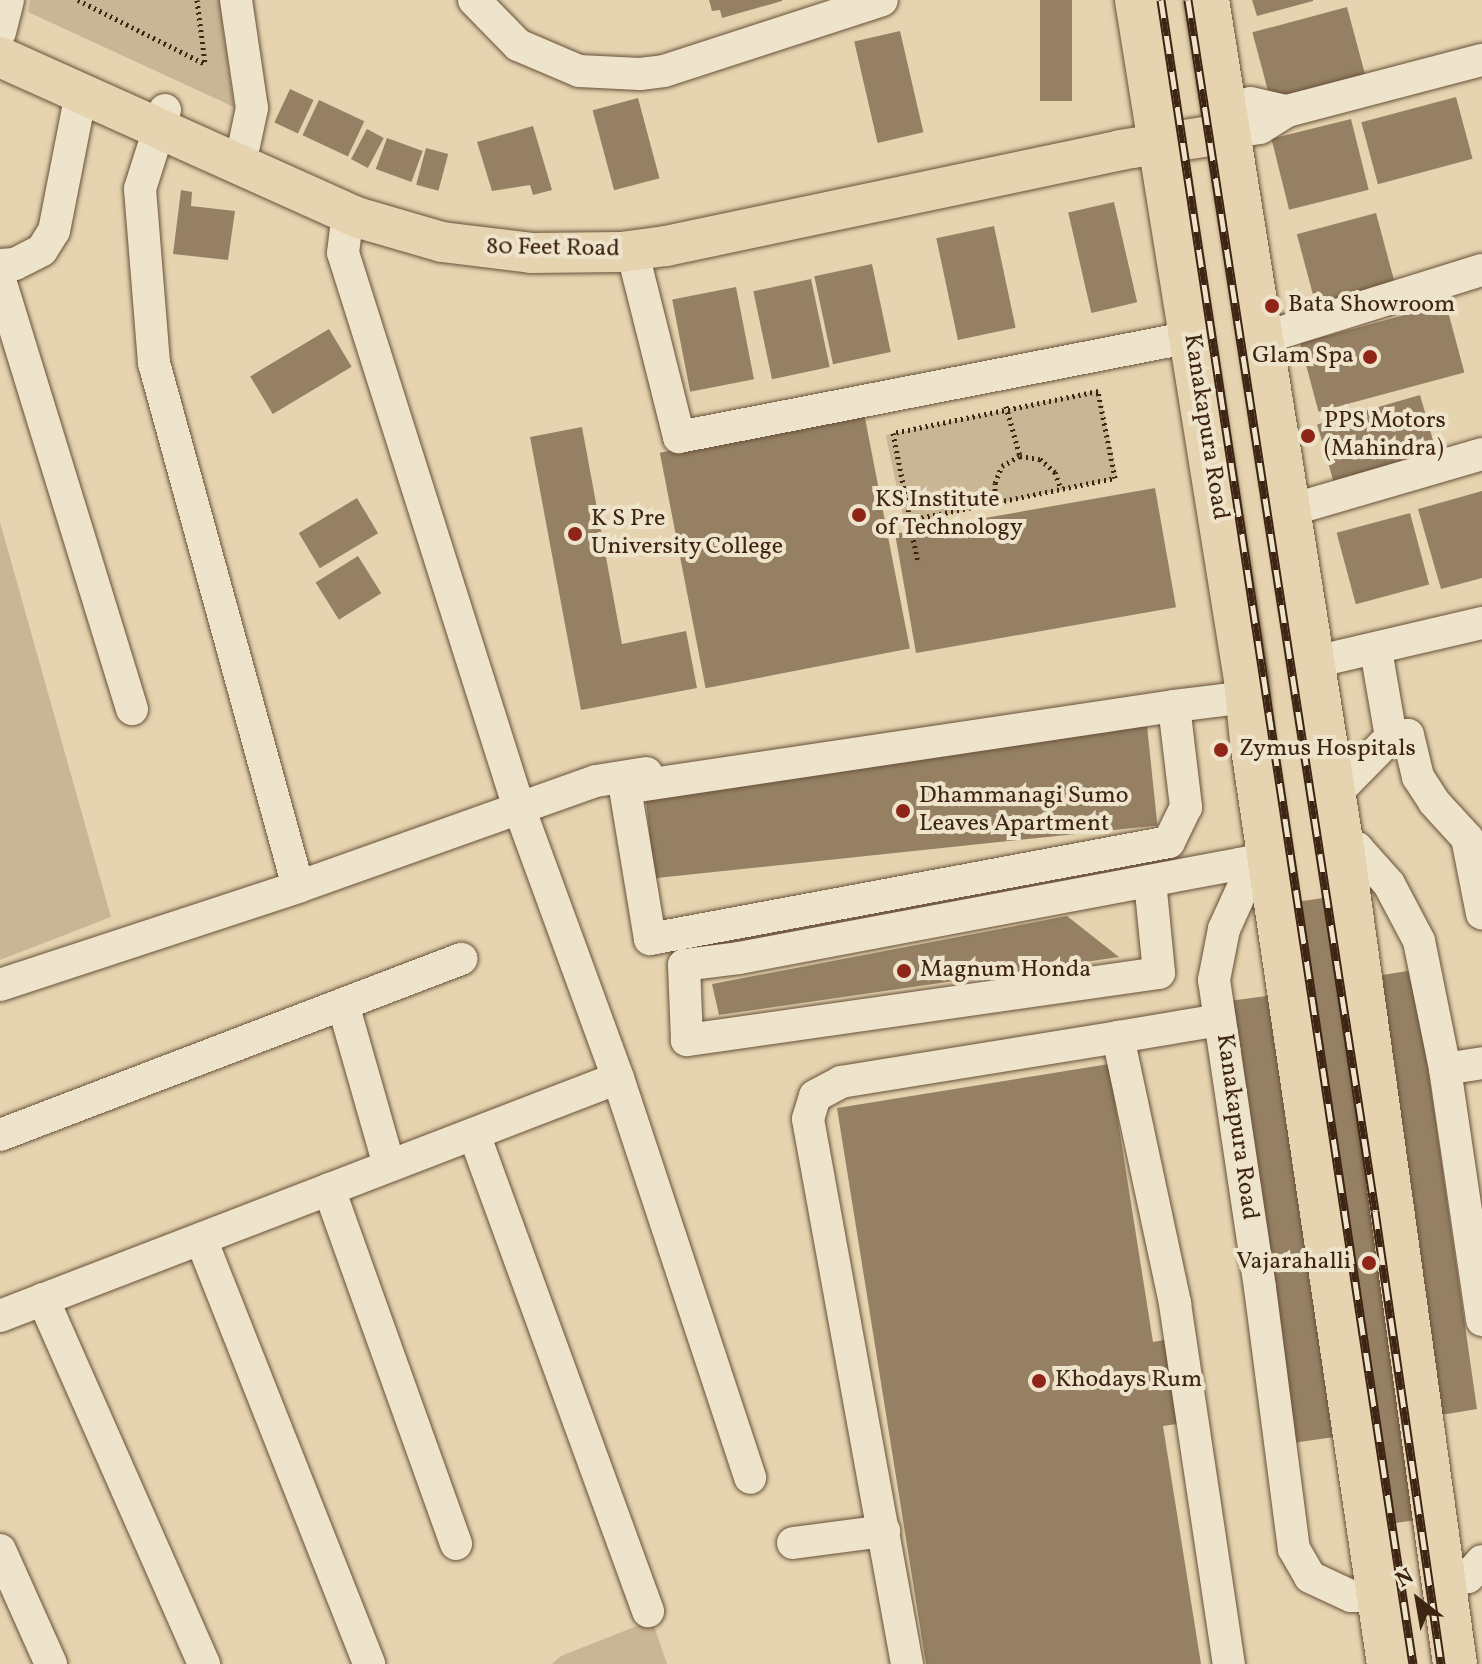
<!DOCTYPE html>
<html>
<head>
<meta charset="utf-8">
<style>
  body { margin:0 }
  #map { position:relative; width:1482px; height:1664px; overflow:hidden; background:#e5d4af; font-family:Vollkorn,serif }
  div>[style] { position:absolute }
  .green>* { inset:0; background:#c9b694; transform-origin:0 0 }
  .building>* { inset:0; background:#958064; transform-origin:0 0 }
  .path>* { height:5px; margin-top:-2.5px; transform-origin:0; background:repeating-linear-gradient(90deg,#3e2412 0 2px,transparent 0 6px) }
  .roads { filter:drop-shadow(0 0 2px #685039) drop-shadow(0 0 2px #685039) }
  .minor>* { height:32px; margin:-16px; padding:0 16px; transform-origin:16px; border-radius:16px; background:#eee3cb }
  .major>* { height:40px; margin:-20px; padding:0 20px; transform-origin:20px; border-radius:20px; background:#e5d4af }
  .highway>* { height:44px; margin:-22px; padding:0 22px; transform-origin:22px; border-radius:22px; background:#e5d4af }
  .rail>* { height:9px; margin-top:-4.5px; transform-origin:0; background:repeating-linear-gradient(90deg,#eee3cb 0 18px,#3e2412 0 36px); box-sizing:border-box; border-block:2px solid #3e2412 }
  .dots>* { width:22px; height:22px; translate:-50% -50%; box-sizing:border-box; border:4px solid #eee3cb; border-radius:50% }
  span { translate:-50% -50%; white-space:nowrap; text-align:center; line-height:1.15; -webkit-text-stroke:8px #eee3cb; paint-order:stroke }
  .street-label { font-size:24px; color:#3e2412 }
  .poi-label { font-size:24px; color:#3e2412 }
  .left { translate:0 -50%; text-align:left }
  .right { translate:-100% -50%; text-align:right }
  .north { position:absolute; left:1378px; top:1560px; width:80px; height:80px; -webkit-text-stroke:6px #eee3cb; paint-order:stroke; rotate:329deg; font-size:22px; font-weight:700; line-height:32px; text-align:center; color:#3e2412 }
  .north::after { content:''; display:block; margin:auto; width:28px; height:36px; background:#3e2412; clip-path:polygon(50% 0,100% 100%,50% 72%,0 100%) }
</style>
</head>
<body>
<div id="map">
  <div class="green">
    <i style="clip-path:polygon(30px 0,219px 0,234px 107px,28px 12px)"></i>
    <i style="left:1099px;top:390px;width:90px;height:218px;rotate:78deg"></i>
    <i style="clip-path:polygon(0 522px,111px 917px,0 960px)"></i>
    <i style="clip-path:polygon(652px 1620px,667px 1664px,552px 1664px,561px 1656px)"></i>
  </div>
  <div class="building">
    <i style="clip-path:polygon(709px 0,782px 0,782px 1px,722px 18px,720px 10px,712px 11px)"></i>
    <i style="left:1040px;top:0;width:32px;height:101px"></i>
    <i style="clip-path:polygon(1252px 0,1313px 0,1313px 1px,1257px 16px)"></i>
    <i style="left:1347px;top:7px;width:73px;height:98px;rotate:75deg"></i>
    <i style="left:900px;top:31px;width:104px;height:47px;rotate:77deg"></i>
    <i style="left:290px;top:89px;width:26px;height:37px;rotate:25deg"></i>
    <i style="left:1456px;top:97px;width:64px;height:98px;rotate:75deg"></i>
    <i style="left:638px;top:98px;width:83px;height:47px;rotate:75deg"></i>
    <i style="left:319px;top:100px;width:50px;height:39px;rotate:25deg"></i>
    <i style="left:1351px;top:119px;width:73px;height:82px;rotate:76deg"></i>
    <i style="clip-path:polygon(533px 126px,552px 190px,533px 195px,530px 185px,492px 191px,477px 142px)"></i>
    <i style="left:367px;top:129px;width:19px;height:34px;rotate:28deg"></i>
    <i style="left:387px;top:138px;width:38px;height:33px;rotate:20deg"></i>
    <i style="left:426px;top:148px;width:23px;height:38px;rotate:15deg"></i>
    <i style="clip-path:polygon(181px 190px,192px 192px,191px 206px,235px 211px,228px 260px,173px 254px)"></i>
    <i style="left:1114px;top:202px;width:103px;height:47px;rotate:77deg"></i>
    <i style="left:1376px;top:213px;width:73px;height:82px;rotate:75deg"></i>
    <i style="left:994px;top:226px;width:104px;height:59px;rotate:78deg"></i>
    <i style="left:872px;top:264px;width:90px;height:59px;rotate:78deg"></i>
    <i style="left:811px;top:279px;width:90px;height:59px;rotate:78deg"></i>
    <i style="left:736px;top:287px;width:94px;height:65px;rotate:79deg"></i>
    <i style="left:1446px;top:304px;width:71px;height:151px;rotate:75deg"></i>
    <i style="left:329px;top:329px;width:44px;height:92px;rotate:59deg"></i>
    <i style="left:1420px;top:395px;width:61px;height:107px;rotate:74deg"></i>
    <i style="left:864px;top:413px;width:240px;height:208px;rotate:79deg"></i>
    <i style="clip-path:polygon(582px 427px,622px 644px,686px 631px,697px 688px,581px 710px,530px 437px)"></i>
    <i style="left:1155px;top:488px;width:121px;height:264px;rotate:80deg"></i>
    <i style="clip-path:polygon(1482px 491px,1482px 578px,1441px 589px,1418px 509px)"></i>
    <i style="left:357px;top:498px;width:41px;height:68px;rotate:59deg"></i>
    <i style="left:1410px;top:513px;width:74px;height:76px;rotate:75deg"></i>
    <i style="left:358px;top:556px;width:44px;height:50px;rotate:58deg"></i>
    <i style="left:1147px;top:726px;width:100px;height:506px;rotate:84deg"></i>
    <i style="clip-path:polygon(1364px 892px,1376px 976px,1414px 970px,1477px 1409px,1435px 1416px,1450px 1515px,1355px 1529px,1342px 1436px,1292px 1443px,1229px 1001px,1273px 995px,1261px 907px)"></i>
    <i style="clip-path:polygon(1067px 916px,1119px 957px,719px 1015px,712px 984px)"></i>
    <i style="clip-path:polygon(1109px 1064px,1153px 1342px,1191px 1335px,1204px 1420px,1163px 1426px,1201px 1664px,926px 1664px,837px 1108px)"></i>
  </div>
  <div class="path">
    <i style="left:78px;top:0;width:142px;rotate:26.7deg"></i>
    <i style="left:197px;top:0;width:64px;rotate:82.8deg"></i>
    <i style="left:1006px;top:406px;width:52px;rotate:74.4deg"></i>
    <i style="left:995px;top:502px;width:19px;rotate:-90deg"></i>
    <i style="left:995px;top:483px;width:18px;rotate:-68deg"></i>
    <i style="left:1002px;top:466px;width:21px;rotate:-29deg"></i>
    <i style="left:1020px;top:456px;width:20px;rotate:9deg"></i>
    <i style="left:1040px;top:459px;width:20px;rotate:41deg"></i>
    <i style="left:1055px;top:472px;width:18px;rotate:71deg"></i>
    <i style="left:910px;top:520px;width:209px;rotate:-11.6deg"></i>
    <i style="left:1115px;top:478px;width:89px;rotate:-101.1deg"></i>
    <i style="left:1098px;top:391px;width:209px;rotate:168.4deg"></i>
    <i style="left:893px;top:433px;width:89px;rotate:78.9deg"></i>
    <i style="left:910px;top:520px;width:14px;rotate:82deg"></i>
    <i style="left:912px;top:534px;width:30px;rotate:78deg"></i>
  </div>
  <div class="roads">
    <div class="minor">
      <i style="left:236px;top:0;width:109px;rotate:81.6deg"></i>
      <i style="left:252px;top:108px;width:38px;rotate:102deg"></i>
      <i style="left:474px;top:0;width:63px;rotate:45.6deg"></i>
      <i style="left:518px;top:45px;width:66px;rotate:23.1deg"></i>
      <i style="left:579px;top:71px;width:61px;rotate:2.8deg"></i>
      <i style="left:640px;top:74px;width:24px;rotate:-7deg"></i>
      <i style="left:664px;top:71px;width:229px;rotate:-18deg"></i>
      <i style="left:0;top:32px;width:33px;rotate:-76deg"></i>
      <i style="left:1224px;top:108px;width:27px;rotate:-10deg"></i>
      <i style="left:1251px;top:103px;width:37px;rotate:13deg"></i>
      <i style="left:165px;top:110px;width:83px;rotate:107.6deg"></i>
      <i style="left:140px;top:189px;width:175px;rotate:85.4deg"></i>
      <i style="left:154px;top:363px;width:543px;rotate:74.63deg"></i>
      <i style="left:1228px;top:133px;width:32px;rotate:-9deg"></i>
      <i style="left:1260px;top:128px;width:32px;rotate:-32deg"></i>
      <i style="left:1287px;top:111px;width:202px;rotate:-14.7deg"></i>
      <i style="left:632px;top:250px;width:193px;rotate:75.9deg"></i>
      <i style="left:679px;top:437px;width:522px;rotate:-11.05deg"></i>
      <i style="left:0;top:265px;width:15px;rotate:-4deg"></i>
      <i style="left:15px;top:264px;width:30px;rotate:-27deg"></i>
      <i style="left:42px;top:250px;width:22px;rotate:-58deg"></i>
      <i style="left:54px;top:231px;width:140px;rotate:-78.9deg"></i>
      <i style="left:0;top:280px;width:449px;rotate:72.9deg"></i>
      <i style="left:1260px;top:339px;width:232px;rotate:-17.3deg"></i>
      <i style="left:1287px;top:511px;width:203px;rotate:-16.3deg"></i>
      <i style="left:1376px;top:650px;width:88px;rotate:80.2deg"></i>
      <i style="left:1310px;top:663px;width:177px;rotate:-13.1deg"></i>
      <i style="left:1174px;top:706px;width:102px;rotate:83.2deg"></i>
      <i style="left:1186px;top:807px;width:39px;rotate:116deg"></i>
      <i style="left:1169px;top:842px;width:528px;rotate:169.41deg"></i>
      <i style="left:650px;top:939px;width:153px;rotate:-99.4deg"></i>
      <i style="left:625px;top:788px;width:555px;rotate:-8.5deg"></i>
      <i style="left:1174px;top:706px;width:75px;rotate:-6.9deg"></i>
      <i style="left:1333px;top:796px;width:83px;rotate:-45.5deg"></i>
      <i style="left:1391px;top:737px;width:17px;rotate:-7deg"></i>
      <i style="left:1408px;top:735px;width:43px;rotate:76.6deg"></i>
      <i style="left:1418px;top:777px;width:30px;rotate:57deg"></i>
      <i style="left:1434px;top:802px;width:49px;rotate:47.5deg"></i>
      <i style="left:1467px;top:838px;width:77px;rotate:78.8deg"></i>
      <i style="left:1342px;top:848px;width:15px"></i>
      <i style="left:1357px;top:848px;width:48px;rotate:48.4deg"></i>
      <i style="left:1389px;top:884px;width:64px;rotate:62.2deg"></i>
      <i style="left:1419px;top:941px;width:131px;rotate:78.5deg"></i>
      <i style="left:1445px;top:1069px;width:254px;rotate:81.6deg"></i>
      <i style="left:1268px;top:855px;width:14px;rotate:155deg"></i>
      <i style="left:1255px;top:861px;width:75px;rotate:114.5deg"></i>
      <i style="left:1224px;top:929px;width:52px;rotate:101.1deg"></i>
      <i style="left:1214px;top:980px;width:311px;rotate:81.5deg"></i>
      <i style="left:1260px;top:1288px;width:263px;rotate:82.6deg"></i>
      <i style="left:1294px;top:1549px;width:32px;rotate:60deg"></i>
      <i style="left:1310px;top:1577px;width:45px;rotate:24.9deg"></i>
      <i style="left:1351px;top:1596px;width:28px"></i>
      <i style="left:1150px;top:881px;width:92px;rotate:84.4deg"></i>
      <i style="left:1159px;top:973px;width:477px;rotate:171.9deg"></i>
      <i style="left:687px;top:1040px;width:75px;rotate:-92.3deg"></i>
      <i style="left:684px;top:965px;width:55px;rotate:-7.3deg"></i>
      <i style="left:739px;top:958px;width:509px;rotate:-10.65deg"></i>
      <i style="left:1239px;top:864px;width:16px;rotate:-11deg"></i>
      <i style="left:0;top:985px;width:314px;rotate:-18.2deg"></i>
      <i style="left:298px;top:887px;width:316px;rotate:-19.6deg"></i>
      <i style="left:596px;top:781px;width:51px;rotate:-9.1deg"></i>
      <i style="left:343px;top:1004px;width:168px;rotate:74.1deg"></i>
      <i style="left:1118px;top:1037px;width:103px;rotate:-9.5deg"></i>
      <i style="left:1445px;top:1069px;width:37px;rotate:-9deg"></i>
      <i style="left:618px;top:1078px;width:421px;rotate:71.7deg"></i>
      <i style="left:474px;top:1134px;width:508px;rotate:69.96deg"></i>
      <i style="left:0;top:1135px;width:494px;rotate:-20.9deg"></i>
      <i style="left:329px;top:1189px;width:377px;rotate:70.3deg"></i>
      <i style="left:201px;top:1239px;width:457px;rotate:68.4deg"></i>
      <i style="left:43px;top:1299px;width:399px;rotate:66.2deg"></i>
      <i style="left:0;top:1316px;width:662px;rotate:-21.06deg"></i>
      <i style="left:618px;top:1078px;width:288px;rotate:-110.1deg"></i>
      <i style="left:519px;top:808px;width:582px;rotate:-107.59deg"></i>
      <i style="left:343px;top:253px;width:39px;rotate:-83deg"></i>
      <i style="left:793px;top:1543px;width:92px;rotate:-7.5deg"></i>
      <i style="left:0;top:1550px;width:125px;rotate:65.9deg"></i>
      <i style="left:1445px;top:1583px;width:24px;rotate:-15deg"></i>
      <i style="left:1468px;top:1577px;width:21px;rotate:-49deg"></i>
      <i style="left:907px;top:1664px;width:554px;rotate:-100.3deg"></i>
      <i style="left:808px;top:1119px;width:24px;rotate:-73deg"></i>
      <i style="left:815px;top:1096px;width:30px;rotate:-28deg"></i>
      <i style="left:841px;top:1082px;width:281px;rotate:-9.2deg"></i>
      <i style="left:1118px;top:1037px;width:273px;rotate:77.9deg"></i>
      <i style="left:1175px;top:1304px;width:364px;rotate:81.5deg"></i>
    </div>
    <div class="major">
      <i style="left:0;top:57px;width:390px;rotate:24.2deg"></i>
      <i style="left:356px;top:217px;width:90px;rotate:16.2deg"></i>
      <i style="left:442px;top:242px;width:90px;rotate:7deg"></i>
      <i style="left:531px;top:253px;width:90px;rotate:-0.6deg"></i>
      <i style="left:621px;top:252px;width:45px;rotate:-7.6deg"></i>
      <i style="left:666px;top:246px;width:464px;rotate:-11.9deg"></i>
      <i style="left:1120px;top:150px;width:109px;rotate:-8.9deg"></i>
    </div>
    <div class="highway">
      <i style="left:1137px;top:0;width:689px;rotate:80.89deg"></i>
      <i style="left:1246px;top:680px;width:61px;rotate:84.4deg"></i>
      <i style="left:1252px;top:741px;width:933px;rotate:81.56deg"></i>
      <i style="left:1207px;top:0;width:859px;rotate:80.95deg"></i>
      <i style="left:1342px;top:848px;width:824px;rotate:82.12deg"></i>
    </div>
  </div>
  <div class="rail">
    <i style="left:1161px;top:0;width:1683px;rotate:81.39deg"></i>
    <i style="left:1188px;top:0;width:1225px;rotate:81.22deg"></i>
    <i style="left:1375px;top:1211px;width:458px;rotate:81.7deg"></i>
  </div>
  <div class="dots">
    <i style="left:1272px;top:306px;background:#8f2418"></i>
    <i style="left:1370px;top:357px;background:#8f2418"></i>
    <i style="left:1308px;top:436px;background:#8f2418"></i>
    <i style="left:859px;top:515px;background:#8f2418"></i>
    <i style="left:575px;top:534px;background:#8f2418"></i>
    <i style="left:1221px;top:750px;background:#8f2418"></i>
    <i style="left:903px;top:811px;background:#8f2418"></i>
    <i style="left:904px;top:971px;background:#8f2418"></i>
    <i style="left:1369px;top:1263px;background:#8f2418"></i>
    <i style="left:1039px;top:1381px;background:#8f2418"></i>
  </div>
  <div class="street-label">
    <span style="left:553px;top:249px;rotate:1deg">80 Feet Road</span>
    <span style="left:1205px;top:427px;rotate:81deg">Kanakapura Road</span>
    <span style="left:1236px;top:1127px;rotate:82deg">Kanakapura Road</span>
  </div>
  <div class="poi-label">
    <span class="left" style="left:1288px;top:306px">Bata Showroom</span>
    <span class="right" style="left:1354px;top:357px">Glam Spa</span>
    <span class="left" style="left:1324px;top:436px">PPS Motors<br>(Mahindra)</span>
    <span class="left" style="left:875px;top:515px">KS Institute<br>of Technology</span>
    <span class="left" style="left:591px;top:534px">K S Pre<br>University College</span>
    <span class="left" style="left:1239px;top:750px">Zymus Hospitals</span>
    <span class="left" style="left:919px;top:811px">Dhammanagi Sumo<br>Leaves Apartment</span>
    <span class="left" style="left:920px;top:971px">Magnum Honda</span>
    <span class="right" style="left:1351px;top:1263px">Vajarahalli</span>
    <span class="left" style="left:1055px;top:1381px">Khodays Rum</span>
  </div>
  <div class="north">N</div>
</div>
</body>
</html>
